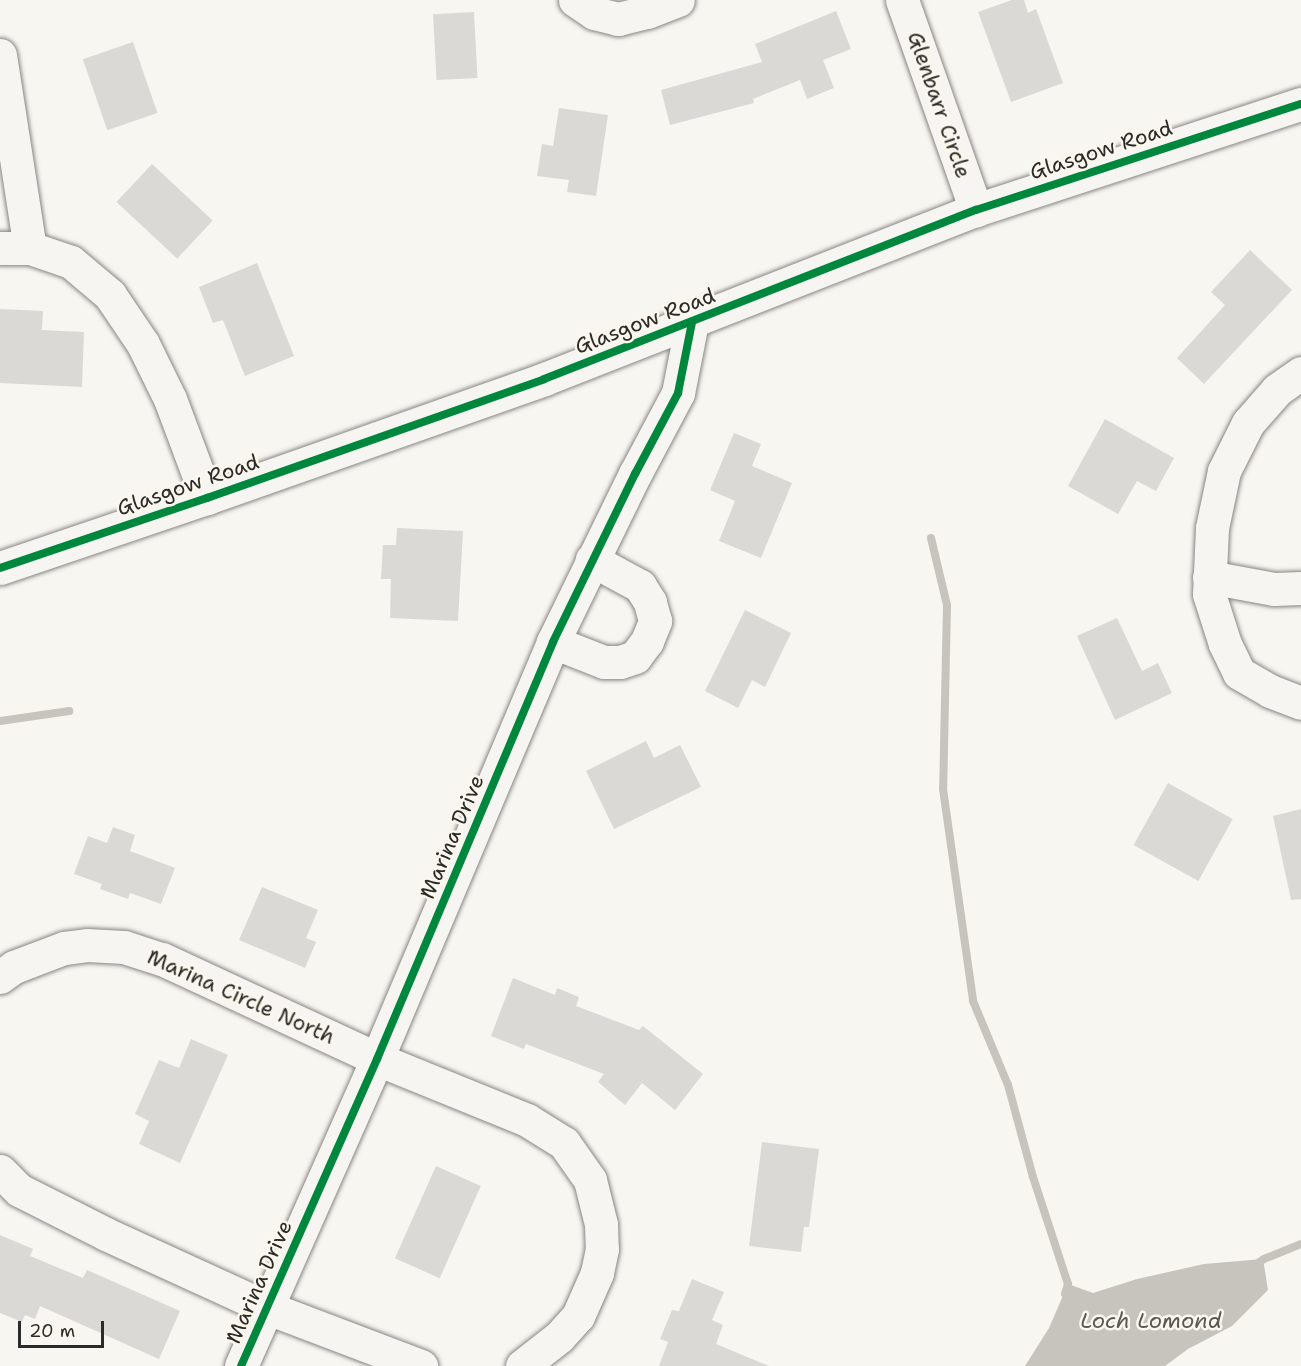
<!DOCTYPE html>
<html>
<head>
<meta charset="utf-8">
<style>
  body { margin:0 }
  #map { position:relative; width:1301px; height:1366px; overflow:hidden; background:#f8f6f0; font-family:"Shantell Sans",sans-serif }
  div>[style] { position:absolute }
  .water>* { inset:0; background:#c6c4bd }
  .stream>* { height:8px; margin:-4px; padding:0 4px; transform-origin:4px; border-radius:4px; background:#c6c4bd }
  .building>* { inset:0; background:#dbd9d6; transform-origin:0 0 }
  .roads { filter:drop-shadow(0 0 2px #878684) drop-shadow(0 0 2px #878684) }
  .minor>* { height:33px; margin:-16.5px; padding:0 16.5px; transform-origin:16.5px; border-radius:16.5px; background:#f6f5f1 }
  .tertiary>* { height:33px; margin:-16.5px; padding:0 16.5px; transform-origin:16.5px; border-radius:16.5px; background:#f6f5f1 }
  .cycleway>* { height:8px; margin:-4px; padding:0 4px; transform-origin:4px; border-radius:4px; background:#00873e }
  span { translate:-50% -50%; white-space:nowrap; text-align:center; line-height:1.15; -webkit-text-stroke:5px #fbf7ec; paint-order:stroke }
  .street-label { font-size:21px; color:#2b2b2b }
  .water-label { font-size:22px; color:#5a5956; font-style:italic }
  .scale { position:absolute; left:18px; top:1321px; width:86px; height:27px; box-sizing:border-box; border:3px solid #2b2b2b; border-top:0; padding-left:8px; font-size:18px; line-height:21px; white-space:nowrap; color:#2b2b2b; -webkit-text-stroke:4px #fbf7ec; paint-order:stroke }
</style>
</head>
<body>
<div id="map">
  <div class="water">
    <i style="clip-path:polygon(1263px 1259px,1268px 1290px,1232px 1326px,1188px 1349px,1165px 1366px,1025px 1366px,1049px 1328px,1068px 1284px,1093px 1293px,1137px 1279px,1204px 1264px)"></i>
  </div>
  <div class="stream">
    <i style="left:931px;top:538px;width:69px;rotate:76.6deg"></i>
    <i style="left:947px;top:605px;width:184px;rotate:91.2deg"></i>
    <i style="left:943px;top:789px;width:214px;rotate:81.9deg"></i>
    <i style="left:973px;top:1001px;width:91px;rotate:67.4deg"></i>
    <i style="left:1008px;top:1085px;width:95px;rotate:74.8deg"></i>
    <i style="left:1033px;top:1177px;width:113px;rotate:71.9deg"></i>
    <i style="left:1068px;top:1284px;width:10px;rotate:107deg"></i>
    <i style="left:0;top:721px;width:70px;rotate:-8.2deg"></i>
    <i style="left:1255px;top:1265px;width:11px;rotate:-34deg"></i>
    <i style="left:1264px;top:1259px;width:40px;rotate:-22deg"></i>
  </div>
  <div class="building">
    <i style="clip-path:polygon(1012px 0,1024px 0,1028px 13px,1036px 9px,1063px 83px,1011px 102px,978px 12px)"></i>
    <i style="clip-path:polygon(836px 11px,851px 49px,823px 60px,834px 88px,807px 99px,800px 80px,753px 99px,754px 103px,670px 125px,661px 90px,762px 62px,755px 44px)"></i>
    <i style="left:474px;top:12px;width:66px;height:41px;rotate:87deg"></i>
    <i style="left:133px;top:42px;width:75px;height:53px;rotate:71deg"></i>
    <i style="clip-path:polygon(559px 108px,608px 115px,596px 196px,567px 192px,569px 180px,537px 176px,542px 144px,553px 146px)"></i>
    <i style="left:152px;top:164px;width:83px;height:52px;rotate:43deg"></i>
    <i style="clip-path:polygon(1250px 250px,1292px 290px,1204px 384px,1177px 358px,1225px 305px,1211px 292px)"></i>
    <i style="clip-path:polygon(257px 263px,294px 356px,245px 376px,223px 320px,213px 323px,199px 287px)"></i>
    <i style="clip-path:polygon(0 309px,43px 311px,42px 330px,84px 332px,82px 387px,0 383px)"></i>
    <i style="clip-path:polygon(1105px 419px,1174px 458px,1156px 491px,1137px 481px,1118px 514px,1068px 486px)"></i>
    <i style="clip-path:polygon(734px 433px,761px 444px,752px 466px,792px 483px,761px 558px,719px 541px,735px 501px,710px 490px)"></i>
    <i style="clip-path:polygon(397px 528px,463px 531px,458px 621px,390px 618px,391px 579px,381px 579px,383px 545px,396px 545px)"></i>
    <i style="clip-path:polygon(745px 610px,791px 633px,765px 687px,752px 680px,738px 708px,705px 691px)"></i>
    <i style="clip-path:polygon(1117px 618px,1142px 671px,1158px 663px,1172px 693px,1115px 720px,1077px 636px)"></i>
    <i style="clip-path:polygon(646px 741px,654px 758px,680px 745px,701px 787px,614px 829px,586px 771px)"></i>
    <i style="left:1168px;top:783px;width:74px;height:71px;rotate:29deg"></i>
    <i style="clip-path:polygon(1301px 809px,1301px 899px,1291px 900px,1273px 816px)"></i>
    <i style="clip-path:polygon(113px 827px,135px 835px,130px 851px,175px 868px,161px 904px,130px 893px,128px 899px,100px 889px,102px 884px,74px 874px,88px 836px,107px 843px)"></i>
    <i style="clip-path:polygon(262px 887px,318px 910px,306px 938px,316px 942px,305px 968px,239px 940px)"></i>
    <i style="clip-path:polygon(513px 978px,555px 995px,557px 988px,579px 997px,576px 1006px,639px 1030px,643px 1026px,703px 1074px,675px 1110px,642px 1083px,625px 1105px,598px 1082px,604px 1074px,526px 1044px,524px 1049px,491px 1036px)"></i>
    <i style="clip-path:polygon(191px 1039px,228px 1055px,180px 1163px,139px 1144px,149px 1121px,135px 1114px,159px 1060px,179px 1068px)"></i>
    <i style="clip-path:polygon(762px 1142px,819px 1149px,809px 1227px,804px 1227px,801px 1252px,749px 1246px)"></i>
    <i style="left:436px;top:1166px;width:49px;height:101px;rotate:24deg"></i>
    <i style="clip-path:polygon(0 1235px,33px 1249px,30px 1256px,83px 1278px,87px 1270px,180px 1311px,159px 1359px,40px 1306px,35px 1319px,25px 1315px,22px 1322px,0 1313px)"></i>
    <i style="clip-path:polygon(692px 1279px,724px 1292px,712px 1320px,723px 1325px,716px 1344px,769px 1366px,659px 1366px,668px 1342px,660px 1339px,672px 1310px,679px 1311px)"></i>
  </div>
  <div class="roads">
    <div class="minor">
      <i style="left:575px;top:0;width:23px;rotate:34deg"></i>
      <i style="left:594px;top:13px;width:25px;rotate:14deg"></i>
      <i style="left:618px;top:19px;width:30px;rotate:-14deg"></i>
      <i style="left:647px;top:12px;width:33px;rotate:-21deg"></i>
      <i style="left:902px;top:0;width:223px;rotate:70.6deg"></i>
      <i style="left:0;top:55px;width:195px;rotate:81.2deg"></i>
      <i style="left:0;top:248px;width:30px"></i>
      <i style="left:30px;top:248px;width:43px;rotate:18.9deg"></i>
      <i style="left:71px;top:262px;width:51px;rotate:40.2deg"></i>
      <i style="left:110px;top:295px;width:59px;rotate:56deg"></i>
      <i style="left:143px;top:344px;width:61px;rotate:63.9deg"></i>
      <i style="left:170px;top:399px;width:106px;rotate:69.5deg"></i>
      <i style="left:1301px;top:373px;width:29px;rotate:145deg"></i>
      <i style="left:1277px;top:390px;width:44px;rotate:131.3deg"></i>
      <i style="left:1248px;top:423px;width:54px;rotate:116.6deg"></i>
      <i style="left:1224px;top:471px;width:58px;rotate:101.9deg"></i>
      <i style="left:1212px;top:528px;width:66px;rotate:92.6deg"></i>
      <i style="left:1209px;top:594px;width:52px;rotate:72.3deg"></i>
      <i style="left:1225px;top:644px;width:32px;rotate:64deg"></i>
      <i style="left:1239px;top:673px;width:36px;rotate:30deg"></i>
      <i style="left:1270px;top:691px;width:33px;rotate:21deg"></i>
      <i style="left:1209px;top:577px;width:66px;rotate:10.5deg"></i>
      <i style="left:1274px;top:589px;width:27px;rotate:-2deg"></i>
      <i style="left:553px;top:642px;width:55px;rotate:21.4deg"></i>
      <i style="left:604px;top:662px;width:16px"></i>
      <i style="left:620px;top:662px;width:16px;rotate:-18deg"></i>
      <i style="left:635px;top:657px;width:20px;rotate:-53deg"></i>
      <i style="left:647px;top:641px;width:22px;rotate:-68deg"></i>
      <i style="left:655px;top:621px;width:20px;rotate:-105deg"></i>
      <i style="left:650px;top:602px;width:19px;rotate:-122deg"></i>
      <i style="left:640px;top:586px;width:55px;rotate:-151.6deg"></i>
      <i style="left:0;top:977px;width:17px;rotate:-36deg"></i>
      <i style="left:14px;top:967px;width:53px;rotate:-20.8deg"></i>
      <i style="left:64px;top:948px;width:23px;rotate:-7deg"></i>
      <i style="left:87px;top:945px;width:37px;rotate:3deg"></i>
      <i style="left:124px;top:947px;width:40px;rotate:18deg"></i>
      <i style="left:162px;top:959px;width:237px;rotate:24.9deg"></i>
      <i style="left:377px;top:1059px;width:162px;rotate:22.1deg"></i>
      <i style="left:527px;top:1120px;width:44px;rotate:31.9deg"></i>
      <i style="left:564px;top:1143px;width:45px;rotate:54.9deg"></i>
      <i style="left:590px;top:1180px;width:45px;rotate:76deg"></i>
      <i style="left:601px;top:1224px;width:25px;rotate:88deg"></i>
      <i style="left:602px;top:1249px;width:25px;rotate:102deg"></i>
      <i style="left:597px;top:1273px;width:47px;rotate:113.8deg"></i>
      <i style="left:578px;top:1316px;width:28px;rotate:132deg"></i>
      <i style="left:559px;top:1337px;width:47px;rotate:141.9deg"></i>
      <i style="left:0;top:1171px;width:27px;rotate:45deg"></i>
      <i style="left:19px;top:1190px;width:97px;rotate:26.8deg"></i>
      <i style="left:106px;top:1234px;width:178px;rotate:24.6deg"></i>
      <i style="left:268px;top:1308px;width:164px;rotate:20.8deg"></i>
      <i style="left:241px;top:1366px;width:336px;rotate:-66.1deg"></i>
      <i style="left:377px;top:1059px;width:453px;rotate:-67.1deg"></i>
      <i style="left:553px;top:642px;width:187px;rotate:-64deg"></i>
      <i style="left:635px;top:474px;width:92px;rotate:-62deg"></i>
      <i style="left:678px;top:393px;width:72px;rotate:-78.8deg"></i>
    </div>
    <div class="tertiary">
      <i style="left:0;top:568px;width:219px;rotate:-18.7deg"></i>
      <i style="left:207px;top:498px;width:357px;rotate:-19.4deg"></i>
      <i style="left:544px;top:379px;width:464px;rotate:-21.4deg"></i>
      <i style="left:976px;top:210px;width:342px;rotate:-18.1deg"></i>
    </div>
  </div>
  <div class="cycleway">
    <i style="left:0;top:568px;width:219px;rotate:-18.7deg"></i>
    <i style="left:207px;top:498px;width:357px;rotate:-19.4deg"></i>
    <i style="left:544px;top:379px;width:464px;rotate:-21.4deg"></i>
    <i style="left:976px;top:210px;width:342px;rotate:-18.1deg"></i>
    <i style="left:241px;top:1366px;width:336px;rotate:-66.1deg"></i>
    <i style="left:377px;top:1059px;width:453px;rotate:-67.1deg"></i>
    <i style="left:553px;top:642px;width:187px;rotate:-64deg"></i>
    <i style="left:635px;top:474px;width:92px;rotate:-62deg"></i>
    <i style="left:678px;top:393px;width:72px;rotate:-78.8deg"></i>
  </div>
  <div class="street-label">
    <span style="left:939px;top:105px;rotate:71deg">Glenbarr Circle</span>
    <span style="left:1101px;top:150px;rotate:-18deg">Glasgow Road</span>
    <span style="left:645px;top:321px;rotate:-21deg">Glasgow Road</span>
    <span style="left:188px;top:485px;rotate:-19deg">Glasgow Road</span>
    <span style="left:452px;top:837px;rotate:-67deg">Marina Drive</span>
    <span style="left:241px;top:997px;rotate:24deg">Marina Circle North</span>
    <span style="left:259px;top:1282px;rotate:-66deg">Marina Drive</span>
  </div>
  <div class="water-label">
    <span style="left:1151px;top:1321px">Loch Lomond</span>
  </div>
  <div class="scale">20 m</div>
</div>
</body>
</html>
